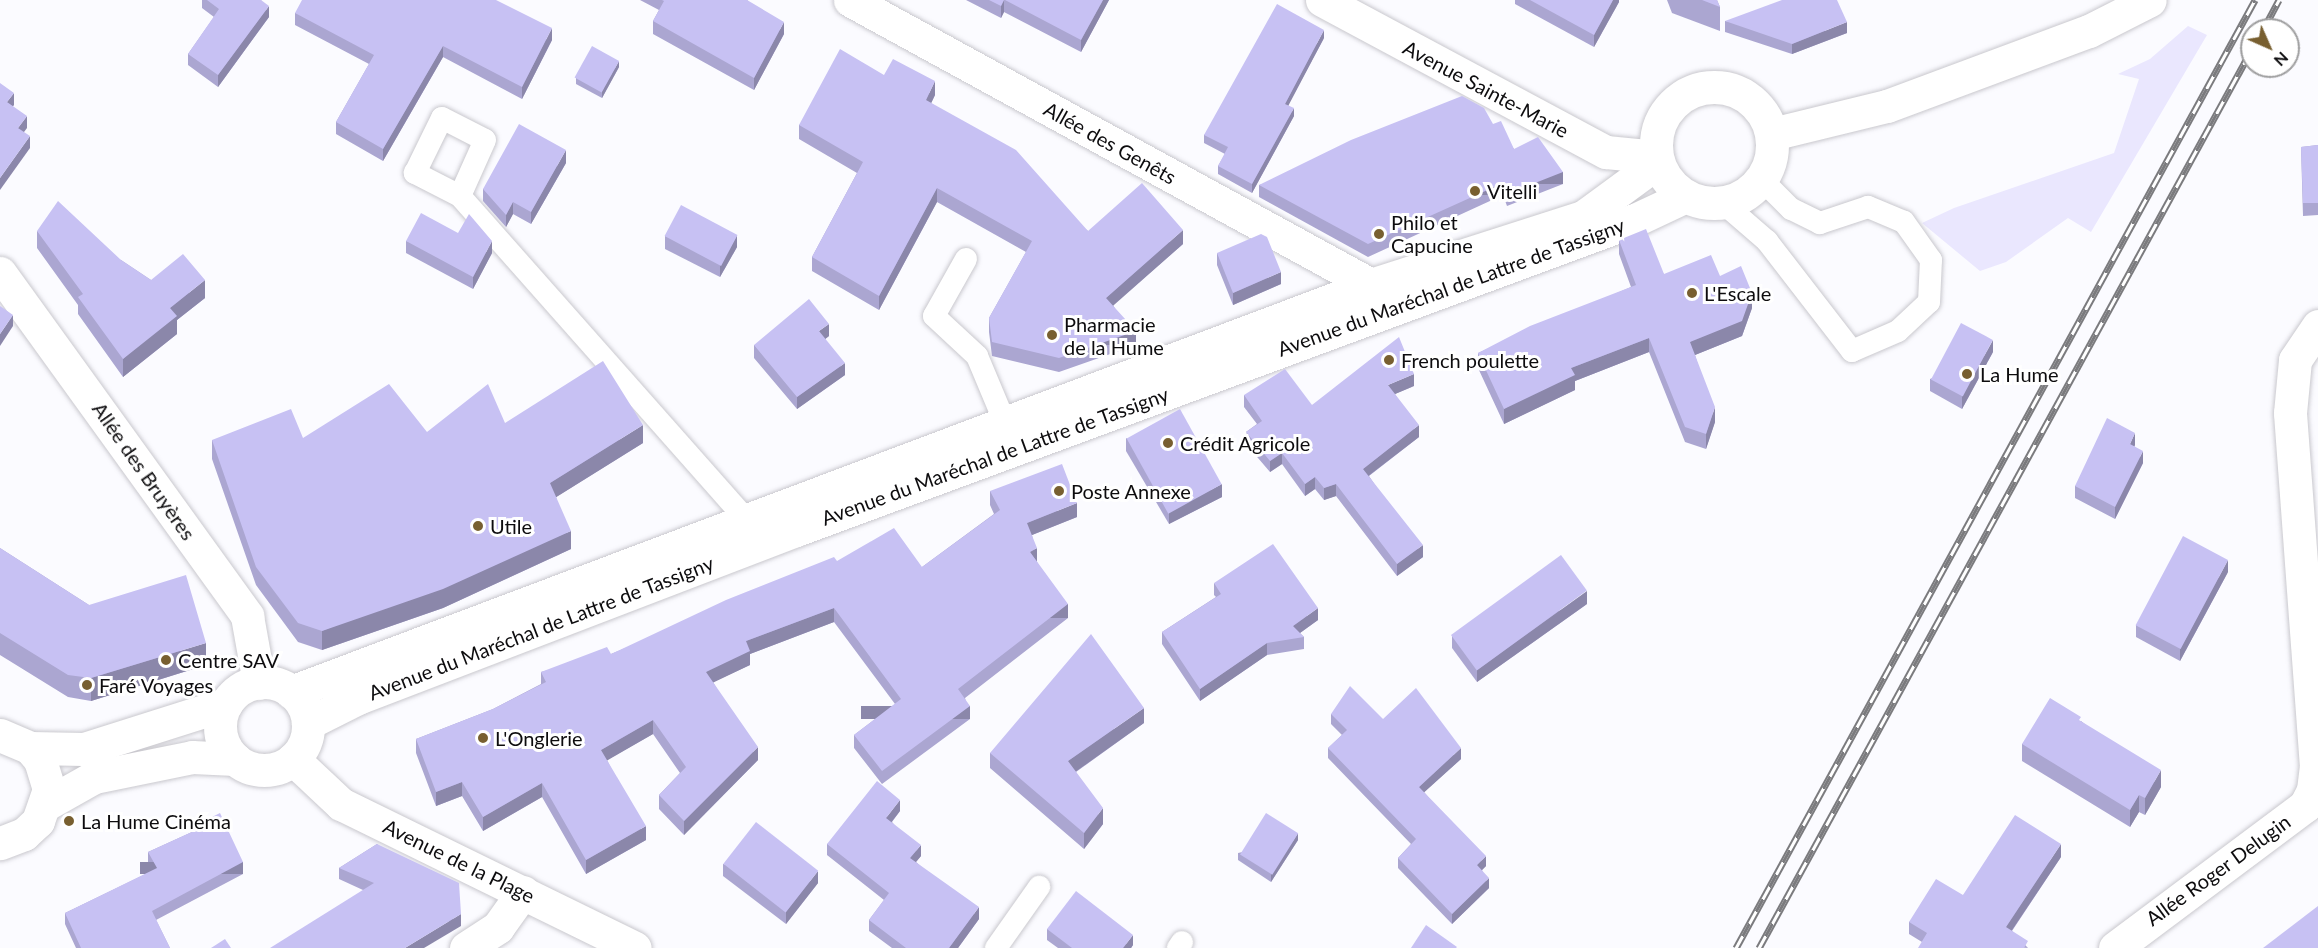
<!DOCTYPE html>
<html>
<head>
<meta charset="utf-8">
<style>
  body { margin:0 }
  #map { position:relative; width:2318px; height:948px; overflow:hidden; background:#fbfbff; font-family:Lato,sans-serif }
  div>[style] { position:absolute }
  .green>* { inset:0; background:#eae7fe }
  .roads { filter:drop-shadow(0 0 2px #c9c8ce) drop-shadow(0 0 2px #c9c8ce) }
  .service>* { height:22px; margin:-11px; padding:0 11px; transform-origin:11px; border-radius:11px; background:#fff }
  .minor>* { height:33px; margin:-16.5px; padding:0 16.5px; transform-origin:16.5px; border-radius:16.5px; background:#fff }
  .secondary>* { height:33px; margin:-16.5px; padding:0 16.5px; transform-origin:16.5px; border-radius:16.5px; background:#fff }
  .secondary>.ring { margin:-16.5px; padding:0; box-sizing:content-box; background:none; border:33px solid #fff; border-radius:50% }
  .rail>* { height:7px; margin-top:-3.5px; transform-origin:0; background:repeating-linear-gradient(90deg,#fff 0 14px,#7b7b7e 0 28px); box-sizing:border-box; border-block:2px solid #7b7b7e }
  .wall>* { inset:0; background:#aba6d1 }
  .shaded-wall>* { inset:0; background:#8b87aa; transform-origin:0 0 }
  .building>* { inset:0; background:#c7c1f3; transform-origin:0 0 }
  .dots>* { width:16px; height:16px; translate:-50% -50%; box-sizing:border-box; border:3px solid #fff; border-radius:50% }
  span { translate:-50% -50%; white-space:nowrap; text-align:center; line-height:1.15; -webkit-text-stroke:6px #fff; paint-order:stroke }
  .street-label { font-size:20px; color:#0d0c0e }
  .poi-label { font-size:20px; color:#0d0c0e }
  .left { translate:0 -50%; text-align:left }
  .north { position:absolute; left:2240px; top:18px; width:60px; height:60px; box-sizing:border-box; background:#fff; border:2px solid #9e9e9f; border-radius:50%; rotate:135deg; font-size:16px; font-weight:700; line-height:24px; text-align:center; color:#0d0c0e }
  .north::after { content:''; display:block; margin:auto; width:21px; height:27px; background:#785f30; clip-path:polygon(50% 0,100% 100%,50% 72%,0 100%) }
</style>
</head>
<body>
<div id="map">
  <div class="green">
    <i style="clip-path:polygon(2188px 26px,2207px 35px,2091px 232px,2068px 218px,2006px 262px,1980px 271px,1922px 223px,1954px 208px,2114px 153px,2139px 79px,2118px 74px,2150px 59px)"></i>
  </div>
  <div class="roads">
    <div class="service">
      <i style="left:460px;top:196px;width:51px;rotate:-152.9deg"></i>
      <i style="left:415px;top:173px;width:61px;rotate:-63.9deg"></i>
      <i style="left:442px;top:118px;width:48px;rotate:27.1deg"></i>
      <i style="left:485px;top:140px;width:61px;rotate:114.1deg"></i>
      <i style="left:460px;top:196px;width:431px;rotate:48.5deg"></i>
      <i style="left:1722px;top:202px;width:60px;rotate:40.9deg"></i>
      <i style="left:1767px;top:241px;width:139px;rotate:52.3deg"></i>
      <i style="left:1852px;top:351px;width:50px;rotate:-23.5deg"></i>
      <i style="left:1898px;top:331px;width:42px;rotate:-43.1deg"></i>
      <i style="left:1929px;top:302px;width:42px;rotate:-87.3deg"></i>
      <i style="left:1931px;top:260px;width:47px;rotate:-125.4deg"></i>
      <i style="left:1904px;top:222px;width:39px;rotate:-157deg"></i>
      <i style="left:1868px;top:207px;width:51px;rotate:161.6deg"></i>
      <i style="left:1820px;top:223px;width:32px;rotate:-154deg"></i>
      <i style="left:1791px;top:209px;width:42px;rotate:-135deg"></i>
      <i style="left:966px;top:259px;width:65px;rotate:119.3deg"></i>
      <i style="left:934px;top:316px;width:59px;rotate:42.9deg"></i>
      <i style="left:977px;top:356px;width:73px;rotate:67.3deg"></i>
      <i style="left:996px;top:948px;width:75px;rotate:-54.8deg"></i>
      <i style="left:1178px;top:948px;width:7px;rotate:-56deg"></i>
    </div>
    <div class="minor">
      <i style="left:850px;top:0;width:594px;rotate:28.68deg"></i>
      <i style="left:1322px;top:0;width:322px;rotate:28.2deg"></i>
      <i style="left:1606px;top:152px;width:51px;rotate:5.6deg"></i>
      <i style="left:0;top:273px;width:423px;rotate:54.2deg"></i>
      <i style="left:247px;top:616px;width:68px;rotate:79.8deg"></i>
      <i style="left:293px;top:759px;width:66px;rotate:43.2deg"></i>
      <i style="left:341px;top:804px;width:327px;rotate:26.1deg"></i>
      <i style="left:466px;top:948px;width:38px;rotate:-33deg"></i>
      <i style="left:498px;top:927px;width:43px;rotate:-54.5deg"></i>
      <i style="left:2115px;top:948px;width:237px;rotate:-36.8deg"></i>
      <i style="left:2305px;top:806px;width:18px;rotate:-63deg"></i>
      <i style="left:2313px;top:790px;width:23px;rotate:-83deg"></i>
      <i style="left:2316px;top:767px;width:355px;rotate:-94.2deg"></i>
      <i style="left:2290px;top:413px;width:53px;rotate:-84.6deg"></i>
      <i style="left:2295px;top:360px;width:41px;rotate:-55.9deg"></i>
    </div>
    <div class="secondary">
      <i class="ring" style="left:1656px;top:87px;width:83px;height:83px"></i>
      <i style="left:1772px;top:134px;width:118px;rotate:-13.7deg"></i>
      <i style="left:1887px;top:106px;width:215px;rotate:-20.4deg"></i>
      <i style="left:2089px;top:31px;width:68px;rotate:-26.9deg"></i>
      <i class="ring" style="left:220px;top:682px;width:55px;height:55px"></i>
      <i style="left:291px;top:692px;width:1154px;rotate:-20.65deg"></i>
      <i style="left:1371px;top:285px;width:223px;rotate:-17.8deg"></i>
      <i style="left:1583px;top:217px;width:93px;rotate:-36.3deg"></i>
      <i style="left:308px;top:723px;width:56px;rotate:-26.6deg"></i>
      <i style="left:358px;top:698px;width:469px;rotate:-21deg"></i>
      <i style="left:796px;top:530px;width:894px;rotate:-20.28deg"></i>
      <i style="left:1635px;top:220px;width:56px;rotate:-25.2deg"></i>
      <i style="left:0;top:735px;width:33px;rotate:23deg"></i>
      <i style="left:30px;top:748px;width:16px;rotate:50deg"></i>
      <i style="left:40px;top:760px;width:30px;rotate:73deg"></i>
      <i style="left:49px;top:789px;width:34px;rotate:109deg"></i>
      <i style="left:38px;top:821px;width:19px;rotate:137deg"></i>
      <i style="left:24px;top:834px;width:26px;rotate:159deg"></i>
      <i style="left:30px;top:748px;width:54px;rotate:1.1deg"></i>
      <i style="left:84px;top:749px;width:149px;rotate:-17.6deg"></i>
      <i style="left:46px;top:804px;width:55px;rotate:-29.4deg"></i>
      <i style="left:94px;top:777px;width:100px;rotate:-11.5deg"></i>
      <i style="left:192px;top:757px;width:43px;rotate:2.7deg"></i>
    </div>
  </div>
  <div class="rail">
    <i style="left:2263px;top:30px;width:34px;rotate:-62deg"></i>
    <i style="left:1736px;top:948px;width:1081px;rotate:-61.3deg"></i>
    <i style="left:1759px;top:948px;width:1025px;rotate:-61.26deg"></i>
  </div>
  <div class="wall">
    <i style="clip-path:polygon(202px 0,261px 0,269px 17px,218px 87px,188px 65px,188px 54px,214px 17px,202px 8px)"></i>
    <i style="clip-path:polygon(640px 0,747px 0,784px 34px,754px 90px,653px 34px,653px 21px,659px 10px)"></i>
    <i style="clip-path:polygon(966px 0,1109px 0,1081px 52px,1004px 12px,1001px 18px)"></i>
    <i style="clip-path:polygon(1515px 0,1619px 0,1619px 2px,1594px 47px,1515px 4px)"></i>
    <i style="clip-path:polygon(1667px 0,1717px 0,1720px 7px,1720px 31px,1672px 13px)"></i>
    <i style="clip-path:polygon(295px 13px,552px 40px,522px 99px,443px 57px,383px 161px,336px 134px,336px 122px,369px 64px,295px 25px)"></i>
    <i style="clip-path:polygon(1725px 21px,1847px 33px,1792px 54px,1725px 32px)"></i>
    <i style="clip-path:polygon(1324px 38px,1288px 105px,1294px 116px,1252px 193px,1218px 174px,1218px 166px,1225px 154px,1204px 143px,1204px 135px)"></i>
    <i style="clip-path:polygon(619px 67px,602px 98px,576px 84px,576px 78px)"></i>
    <i style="clip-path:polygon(884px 75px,935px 95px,931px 103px,1088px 231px,1183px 244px,1113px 305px,1136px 345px,1059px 372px,992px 356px,989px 332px,989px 318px,1026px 252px,937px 202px,879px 310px,812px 271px,812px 257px,857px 173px,799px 139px,799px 125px)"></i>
    <i style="clip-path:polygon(1493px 124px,1514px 149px,1563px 184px,1507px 206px,1503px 195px,1368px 257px,1259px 197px,1259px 185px)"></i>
    <i style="clip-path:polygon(2318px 145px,2318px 215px,2303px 216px,2301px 147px)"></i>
    <i style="clip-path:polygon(566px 163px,531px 224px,513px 214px,506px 227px,483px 201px,483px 189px)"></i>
    <i style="clip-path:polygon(37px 231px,121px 260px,151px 280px,205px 298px,177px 320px,177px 334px,123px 377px,78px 314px,78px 305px,37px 248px)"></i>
    <i style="clip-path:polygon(665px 236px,737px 247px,720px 277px,665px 249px)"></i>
    <i style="clip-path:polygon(1619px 240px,1664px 274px,1720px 276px,1752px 308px,1742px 336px,1695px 355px,1715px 422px,1706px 449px,1685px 442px,1649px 352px,1575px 381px,1575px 390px,1504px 424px,1478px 368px,1478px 353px,1631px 287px,1619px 254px)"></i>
    <i style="clip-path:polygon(406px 241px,492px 253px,473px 289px,406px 253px)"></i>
    <i style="clip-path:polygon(1217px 253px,1281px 284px,1233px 305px,1217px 265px)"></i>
    <i style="clip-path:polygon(829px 336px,825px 339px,845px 375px,797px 409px,754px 358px,754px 345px)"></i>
    <i style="clip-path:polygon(1993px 352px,1962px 409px,1930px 391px,1930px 379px)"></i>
    <i style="clip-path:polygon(1414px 386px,1395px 394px,1419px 437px,1369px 476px,1423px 557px,1397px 576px,1336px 496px,1324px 500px,1315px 489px,1305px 496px,1282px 464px,1270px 472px,1246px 444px,1246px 432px,1257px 424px,1244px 407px,1244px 395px,1312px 405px)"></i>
    <i style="clip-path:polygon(505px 423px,643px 443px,556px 497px,571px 549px,443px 608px,322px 650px,298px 642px,256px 585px,212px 459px,212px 440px,303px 438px,427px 432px)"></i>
    <i style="clip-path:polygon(1126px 438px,1222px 497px,1169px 524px,1126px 451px)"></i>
    <i style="clip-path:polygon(2135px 445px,2134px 447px,2143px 463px,2115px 519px,2075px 498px,2075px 486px)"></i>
    <i style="clip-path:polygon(990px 491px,1077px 517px,1032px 535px,1037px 562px,1068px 618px,965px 698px,970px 719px,882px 784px,854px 748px,854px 735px,895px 704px,834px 622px,750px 654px,750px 665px,713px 682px,758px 760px,684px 835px,659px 809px,659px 795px,680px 773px,653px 734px,607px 760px,646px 840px,586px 874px,542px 797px,483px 831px,462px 796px,436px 806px,416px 753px,416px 739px,493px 709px,541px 684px,541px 672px,611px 654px,837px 561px,922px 567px,994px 514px,990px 505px)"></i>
    <i style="clip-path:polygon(0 548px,89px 605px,206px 665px,91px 701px,68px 697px,0 655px)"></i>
    <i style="clip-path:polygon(2228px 572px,2180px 661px,2136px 637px,2136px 625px)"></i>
    <i style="clip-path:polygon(1214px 583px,1318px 620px,1300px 633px,1304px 637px,1304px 649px,1267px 655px,1200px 701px,1162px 644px,1162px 632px,1216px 597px,1214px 595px)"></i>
    <i style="clip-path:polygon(1587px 604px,1477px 682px,1452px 648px,1452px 636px)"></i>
    <i style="clip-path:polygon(1331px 714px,1383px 719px,1461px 759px,1424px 792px,1486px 866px,1482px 870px,1489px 888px,1452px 924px,1398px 868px,1398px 858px,1411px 844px,1328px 758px,1328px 748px,1342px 735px,1331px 724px)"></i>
    <i style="clip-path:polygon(2081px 721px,2161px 787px,2145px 815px,2139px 812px,2130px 827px,2022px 761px,2022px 744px)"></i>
    <i style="clip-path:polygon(1144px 723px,1076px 772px,1103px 824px,1084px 849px,990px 768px,990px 753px)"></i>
    <i style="clip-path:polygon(900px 811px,892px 822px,921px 856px,916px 862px,979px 919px,958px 948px,892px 948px,869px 931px,869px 920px,884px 900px,827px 855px,827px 844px)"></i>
    <i style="clip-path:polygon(192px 827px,243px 874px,156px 920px,170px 948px,76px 948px,65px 924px,65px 913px,152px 871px,148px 864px,148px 852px,192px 832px)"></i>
    <i style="clip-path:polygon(1298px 840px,1271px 882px,1238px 860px,1238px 853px)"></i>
    <i style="clip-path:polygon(377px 844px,461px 926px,363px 890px,339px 879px,339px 868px)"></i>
    <i style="clip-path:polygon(2061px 857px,2012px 931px,2028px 948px,1922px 942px,1909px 934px,1909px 922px,1963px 895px)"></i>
    <i style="clip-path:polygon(723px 864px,818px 883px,786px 924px,723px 876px)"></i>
    <i style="clip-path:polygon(1047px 929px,1133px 945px,1131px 948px,1058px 948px,1047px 940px)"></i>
  </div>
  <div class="shaded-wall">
    <i style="clip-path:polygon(1004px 0,1004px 12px,1001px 18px,1001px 6px)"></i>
    <i style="clip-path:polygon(1103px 0,1109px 0,1081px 52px,1081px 40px)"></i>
    <i style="clip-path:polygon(1613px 0,1619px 0,1619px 2px,1594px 47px,1594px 35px)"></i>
    <i style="clip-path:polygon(269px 6px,269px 17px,218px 87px,218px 75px)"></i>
    <i style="clip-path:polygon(784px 22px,784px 34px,754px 90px,754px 78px)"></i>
    <i style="clip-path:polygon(1847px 22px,1847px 33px,1792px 54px,1792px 44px)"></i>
    <i style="clip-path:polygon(552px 28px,552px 40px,522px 99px,522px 87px)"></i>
    <i style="clip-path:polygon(1324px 30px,1324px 38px,1285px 112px,1285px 104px)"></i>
    <i style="clip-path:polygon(443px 46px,443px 57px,383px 161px,383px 149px)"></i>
    <i style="clip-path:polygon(619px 61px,619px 67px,602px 98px,602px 91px)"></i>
    <i style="clip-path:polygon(935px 81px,935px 95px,926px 114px,926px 100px)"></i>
    <i style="clip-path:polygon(14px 93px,14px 105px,7px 114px,7px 102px)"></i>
    <i style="clip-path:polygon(1294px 108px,1294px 116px,1252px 193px,1252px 184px)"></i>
    <i style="clip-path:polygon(27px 116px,27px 128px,18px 140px,18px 128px)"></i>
    <i style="clip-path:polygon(30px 136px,30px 148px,0 190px,0 178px)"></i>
    <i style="clip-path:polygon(566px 150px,566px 163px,531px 224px,531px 212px)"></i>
    <i style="left:1563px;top:172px;width:12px;height:60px;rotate:90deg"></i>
    <i style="left:1503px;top:183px;width:12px;height:148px;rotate:90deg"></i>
    <i style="clip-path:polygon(937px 188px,937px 202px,879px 310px,879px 296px)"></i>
    <i style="clip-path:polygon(513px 202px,513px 214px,506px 227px,506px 215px)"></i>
    <i style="clip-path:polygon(1183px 230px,1183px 244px,1106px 312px,1106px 298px)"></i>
    <i style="clip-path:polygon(737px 235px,737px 247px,720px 277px,720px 265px)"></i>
    <i style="clip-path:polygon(492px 241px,492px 253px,473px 289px,473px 277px)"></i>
    <i style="clip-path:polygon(1281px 272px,1281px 284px,1233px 305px,1233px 293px)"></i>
    <i style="clip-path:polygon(205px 280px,205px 298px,177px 320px,177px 334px,123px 377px,123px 359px,170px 308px)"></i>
    <i style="clip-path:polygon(1752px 293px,1752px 308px,1742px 336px,1690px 357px,1690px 342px)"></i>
    <i style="clip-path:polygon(13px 315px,13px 326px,0 346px,0 334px)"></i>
    <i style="clip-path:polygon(829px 324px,829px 336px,819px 344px,819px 331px)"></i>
    <i style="left:1136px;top:331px;width:14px;height:82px;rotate:90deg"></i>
    <i style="clip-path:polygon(1649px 338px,1649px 352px,1575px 381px,1575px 390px,1504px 424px,1504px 409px,1571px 368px)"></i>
    <i style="clip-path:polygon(1993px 340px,1993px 352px,1962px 409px,1962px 396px)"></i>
    <i style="clip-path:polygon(845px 363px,845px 375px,797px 409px,797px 397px)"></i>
    <i style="clip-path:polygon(1414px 374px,1414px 386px,1388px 397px,1388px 385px)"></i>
    <i style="clip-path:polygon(1715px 407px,1715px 422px,1706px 449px,1706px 434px)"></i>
    <i style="clip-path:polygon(643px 425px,643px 443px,550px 501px,550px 483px)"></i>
    <i style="clip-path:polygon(1419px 425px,1419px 437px,1363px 480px,1363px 469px)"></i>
    <i style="clip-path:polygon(2135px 433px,2135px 445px,2130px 456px,2130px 444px)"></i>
    <i style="clip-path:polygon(2143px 451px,2143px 463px,2115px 519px,2115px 507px)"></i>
    <i style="clip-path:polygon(1282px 453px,1282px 464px,1270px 472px,1270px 461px)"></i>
    <i style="clip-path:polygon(1315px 477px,1315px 489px,1305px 496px,1305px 484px)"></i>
    <i style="clip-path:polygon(1222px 484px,1222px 497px,1169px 524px,1169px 512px)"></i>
    <i style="clip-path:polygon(1336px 484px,1336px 496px,1324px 500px,1324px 488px)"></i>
    <i style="clip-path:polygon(1077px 503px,1077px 517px,1027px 537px,1027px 523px)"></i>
    <i style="clip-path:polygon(571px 531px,571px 549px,443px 608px,322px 650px,322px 631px)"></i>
    <i style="clip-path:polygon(1423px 545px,1423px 557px,1397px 576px,1397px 564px)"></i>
    <i style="clip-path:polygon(1037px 548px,1037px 562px,1030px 552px)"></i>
    <i style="clip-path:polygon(2228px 560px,2228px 572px,2180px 661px,2180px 649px)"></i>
    <i style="clip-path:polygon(1587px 591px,1587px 604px,1477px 682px,1477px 670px)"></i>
    <i style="left:1068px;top:604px;width:14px;height:139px;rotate:90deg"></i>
    <i style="clip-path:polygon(834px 608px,834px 622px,750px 654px,750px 665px,706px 686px,706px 672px,746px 641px)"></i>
    <i style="clip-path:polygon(1318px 608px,1318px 620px,1293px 638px,1293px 626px)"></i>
    <i style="clip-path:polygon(206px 643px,206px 665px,91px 701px,91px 678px)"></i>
    <i style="clip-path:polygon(1267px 643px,1267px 655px,1200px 701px,1200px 689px)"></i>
    <i style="left:970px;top:706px;width:13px;height:109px;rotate:90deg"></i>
    <i style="clip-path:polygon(1144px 708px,1144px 723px,1068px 777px,1068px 761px)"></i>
    <i style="clip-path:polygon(653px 720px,653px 734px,601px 764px,601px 750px)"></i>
    <i style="clip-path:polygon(758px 747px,758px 760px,684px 835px,684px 821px)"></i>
    <i style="clip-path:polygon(1461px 748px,1461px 759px,1419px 797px,1419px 787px)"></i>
    <i style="clip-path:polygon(2161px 770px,2161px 787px,2145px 815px,2145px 798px)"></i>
    <i style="clip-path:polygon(462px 782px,462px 796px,436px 806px,436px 792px)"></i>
    <i style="clip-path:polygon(542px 783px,542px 797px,483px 831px,483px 817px)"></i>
    <i style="clip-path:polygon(2139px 795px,2139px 812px,2130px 827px,2130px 810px)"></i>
    <i style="clip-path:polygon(900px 800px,900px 811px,886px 829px,886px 818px)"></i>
    <i style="clip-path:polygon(1103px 808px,1103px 824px,1084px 849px,1084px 833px)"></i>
    <i style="clip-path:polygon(646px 826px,646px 840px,586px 874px,586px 860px)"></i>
    <i style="clip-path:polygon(1298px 833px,1298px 840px,1271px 882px,1271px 875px)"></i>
    <i style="clip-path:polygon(2061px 844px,2061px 857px,2006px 939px,2006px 927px)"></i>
    <i style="clip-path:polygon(921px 845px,921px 856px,910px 869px,910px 858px)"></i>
    <i style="clip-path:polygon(1486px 856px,1486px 866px,1477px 875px,1477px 865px)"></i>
    <i style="left:243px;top:862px;width:12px;height:103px;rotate:90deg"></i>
    <i style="clip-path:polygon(818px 871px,818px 883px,786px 924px,786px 912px)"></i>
    <i style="clip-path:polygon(1489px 878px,1489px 888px,1452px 924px,1452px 914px)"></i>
    <i style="clip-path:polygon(979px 907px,979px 919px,958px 948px,949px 948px)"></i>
    <i style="clip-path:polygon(461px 914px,461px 926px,424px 948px,405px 948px)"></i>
    <i style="clip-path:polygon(1133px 935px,1133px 945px,1131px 948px,1123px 948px)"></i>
  </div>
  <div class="building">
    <i style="clip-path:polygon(207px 0,261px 0,269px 6px,218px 75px,188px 54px,219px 9px)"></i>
    <i style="clip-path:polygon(302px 0,496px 0,552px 28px,522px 87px,443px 46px,383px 149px,336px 122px,374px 55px,295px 13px)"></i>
    <i style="clip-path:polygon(662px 0,747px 0,784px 22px,754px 78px,653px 21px,664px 1px)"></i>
    <i style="clip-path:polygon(989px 0,1004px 0,1001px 6px)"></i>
    <i style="clip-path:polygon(1005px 0,1103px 0,1081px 40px)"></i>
    <i style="clip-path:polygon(1530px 0,1613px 0,1594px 35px)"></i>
    <i style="clip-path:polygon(1702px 0,1717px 0,1720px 7px)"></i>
    <i style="clip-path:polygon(1782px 0,1837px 0,1847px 22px,1792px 44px,1725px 21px)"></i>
    <i style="clip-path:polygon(1277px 4px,1324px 30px,1285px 104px,1294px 108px,1252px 184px,1218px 166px,1228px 147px,1204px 135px)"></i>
    <i style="left:592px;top:46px;width:31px;height:36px;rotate:29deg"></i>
    <i style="clip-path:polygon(840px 49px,884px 75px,893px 59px,935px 81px,926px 100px,1016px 150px,1088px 231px,1142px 183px,1183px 230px,1106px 298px,1136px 331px,1059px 358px,992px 342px,989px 318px,1032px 241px,937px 188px,879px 296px,812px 257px,863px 162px,799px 125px)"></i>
    <i style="clip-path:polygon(0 83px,14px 93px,7px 102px,27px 116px,18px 128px,30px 136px,0 178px)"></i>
    <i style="clip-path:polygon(1462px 96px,1484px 108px,1493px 124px,1501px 121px,1514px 149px,1538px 137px,1563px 172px,1507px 194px,1503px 183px,1368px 244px,1259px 185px,1351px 140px)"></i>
    <i style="clip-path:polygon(519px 124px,566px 150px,531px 212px,513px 202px,506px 215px,483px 189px)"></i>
    <i style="clip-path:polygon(2318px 145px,2318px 203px,2303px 203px,2301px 147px)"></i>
    <i style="clip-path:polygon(58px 201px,121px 260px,151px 280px,183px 254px,205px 280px,170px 308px,177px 316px,123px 359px,78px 297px,83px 294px,37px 231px)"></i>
    <i style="left:681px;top:205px;width:64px;height:35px;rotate:28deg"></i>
    <i style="clip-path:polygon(421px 213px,458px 233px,469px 214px,492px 241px,473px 277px,406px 241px)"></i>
    <i style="clip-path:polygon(1646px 229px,1664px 274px,1711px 255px,1720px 276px,1741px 266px,1752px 293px,1742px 321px,1690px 342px,1715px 407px,1706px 434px,1685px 427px,1649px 338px,1571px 368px,1575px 375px,1504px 409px,1478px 353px,1530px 326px,1636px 285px,1619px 240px)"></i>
    <i style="clip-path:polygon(1261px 234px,1267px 237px,1281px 272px,1233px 293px,1217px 253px)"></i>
    <i style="clip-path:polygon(809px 299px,829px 324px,819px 331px,845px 363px,797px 397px,754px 345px)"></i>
    <i style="clip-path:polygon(0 306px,13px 315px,0 334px)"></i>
    <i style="left:1961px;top:323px;width:36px;height:64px;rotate:28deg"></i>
    <i style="clip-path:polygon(1399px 337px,1414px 374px,1388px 385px,1419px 425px,1363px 469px,1423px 545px,1397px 564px,1336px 484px,1324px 488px,1315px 477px,1305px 484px,1282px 453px,1270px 461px,1246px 432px,1262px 421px,1244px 395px,1285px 369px,1312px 405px)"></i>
    <i style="clip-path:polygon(603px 361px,643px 425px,550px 483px,571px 531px,443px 589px,322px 631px,298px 623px,256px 567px,212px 440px,291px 409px,303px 438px,389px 384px,427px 432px,488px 384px,505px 423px)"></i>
    <i style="left:1180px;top:409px;width:86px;height:61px;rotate:61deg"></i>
    <i style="clip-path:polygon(2107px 418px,2135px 433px,2130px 444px,2143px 451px,2115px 507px,2075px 486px)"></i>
    <i style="clip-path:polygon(1062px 464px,1077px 503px,1027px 523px,1037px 548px,1030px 552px,1068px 604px,958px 689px,970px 706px,882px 771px,854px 735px,901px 699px,834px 608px,746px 641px,750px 651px,706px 672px,758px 747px,684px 821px,659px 795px,686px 767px,653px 720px,601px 750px,646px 826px,586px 860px,542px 783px,483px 817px,462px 782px,436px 792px,416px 739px,493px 709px,546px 682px,541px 672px,607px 647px,611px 654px,726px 600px,834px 557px,837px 561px,894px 528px,922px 567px,1000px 510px,990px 491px)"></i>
    <i style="left:2183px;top:536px;width:51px;height:101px;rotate:28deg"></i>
    <i style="clip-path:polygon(1273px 544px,1318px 608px,1293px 626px,1304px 637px,1267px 643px,1200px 689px,1162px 632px,1221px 594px,1214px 583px)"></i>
    <i style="clip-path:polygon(0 548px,89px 605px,186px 575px,206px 643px,91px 678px,68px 675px,0 633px)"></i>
    <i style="left:1561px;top:555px;width:44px;height:136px;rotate:54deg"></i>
    <i style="clip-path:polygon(1091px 634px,1144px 708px,1068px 761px,1103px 808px,1084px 833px,990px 753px)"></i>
    <i style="clip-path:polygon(1350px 686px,1383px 719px,1416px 688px,1461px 748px,1419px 787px,1486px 856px,1477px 865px,1489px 878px,1452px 914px,1398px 858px,1416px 839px,1328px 748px,1347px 730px,1331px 714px)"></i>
    <i style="clip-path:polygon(2050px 698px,2081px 717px,2079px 720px,2161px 770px,2145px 798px,2139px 795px,2130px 810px,2022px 744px)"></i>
    <i style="clip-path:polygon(877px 781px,900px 800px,886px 818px,921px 845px,910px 858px,979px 907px,949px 948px,906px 948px,869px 920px,889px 893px,827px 844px)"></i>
    <i style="clip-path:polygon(220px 813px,243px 862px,152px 911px,170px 948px,81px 948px,65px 913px,157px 868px,148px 852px,194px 831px,192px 827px)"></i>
    <i style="left:1266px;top:813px;width:38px;height:49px;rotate:32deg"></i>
    <i style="clip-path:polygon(2015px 815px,2061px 844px,2006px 927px,2028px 941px,2024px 948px,1918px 948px,1927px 933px,1909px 922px,1936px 879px,1963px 895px)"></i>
    <i style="left:756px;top:822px;width:79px;height:53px;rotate:38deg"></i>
    <i style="clip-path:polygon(377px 844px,459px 883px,461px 914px,405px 948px,270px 948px,374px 883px,339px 868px)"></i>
    <i style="clip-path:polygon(1076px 891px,1133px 935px,1123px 948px,1072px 948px,1047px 929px)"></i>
    <i style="clip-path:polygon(2318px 906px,2318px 948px,2263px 948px)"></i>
    <i style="clip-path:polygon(1426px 925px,1457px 947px,1456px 948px,1411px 948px)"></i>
    <i style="clip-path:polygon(225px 939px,231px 948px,211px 948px)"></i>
  </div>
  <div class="dots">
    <i style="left:1475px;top:191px;background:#785f30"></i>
    <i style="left:1379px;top:234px;background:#785f30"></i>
    <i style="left:1692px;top:293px;background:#785f30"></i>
    <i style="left:1052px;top:335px;background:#785f30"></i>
    <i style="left:1389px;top:360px;background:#785f30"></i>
    <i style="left:1967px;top:374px;background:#785f30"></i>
    <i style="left:1168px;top:443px;background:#785f30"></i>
    <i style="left:1059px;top:491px;background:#785f30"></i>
    <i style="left:478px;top:526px;background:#785f30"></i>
    <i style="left:166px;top:660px;background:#785f30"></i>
    <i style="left:87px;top:685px;background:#785f30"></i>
    <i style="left:483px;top:738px;background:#785f30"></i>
    <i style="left:69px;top:821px;background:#785f30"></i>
  </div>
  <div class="street-label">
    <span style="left:1486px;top:89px;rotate:28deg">Avenue Sainte-Marie</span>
    <span style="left:1110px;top:143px;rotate:29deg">Allée des Genêts</span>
    <span style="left:1451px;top:287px;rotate:-20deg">Avenue du Maréchal de Lattre de Tassigny</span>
    <span style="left:995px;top:456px;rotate:-20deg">Avenue du Maréchal de Lattre de Tassigny</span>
    <span style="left:144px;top:471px;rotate:55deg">Allée des Bruyères</span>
    <span style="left:541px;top:628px;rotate:-21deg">Avenue du Maréchal de Lattre de Tassigny</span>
    <span style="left:459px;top:861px;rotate:26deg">Avenue de la Plage</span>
    <span style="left:2218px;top:870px;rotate:-36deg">Allée Roger Delugin</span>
  </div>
  <div class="poi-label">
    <span class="left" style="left:1487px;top:191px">Vitelli</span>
    <span class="left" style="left:1391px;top:234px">Philo et<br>Capucine</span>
    <span class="left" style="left:1704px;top:293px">L'Escale</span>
    <span class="left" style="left:1064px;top:336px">Pharmacie<br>de la Hume</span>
    <span class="left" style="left:1401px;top:360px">French poulette</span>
    <span class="left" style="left:1980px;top:374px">La Hume</span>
    <span class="left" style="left:1180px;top:443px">Crédit Agricole</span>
    <span class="left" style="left:1071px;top:491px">Poste Annexe</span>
    <span class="left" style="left:490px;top:526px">Utile</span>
    <span class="left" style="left:178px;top:660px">Centre SAV</span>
    <span class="left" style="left:99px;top:685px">Faré Voyages</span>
    <span class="left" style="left:495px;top:738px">L'Onglerie</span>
    <span class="left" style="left:81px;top:821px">La Hume Cinéma</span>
  </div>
  <div class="north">N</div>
</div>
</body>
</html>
